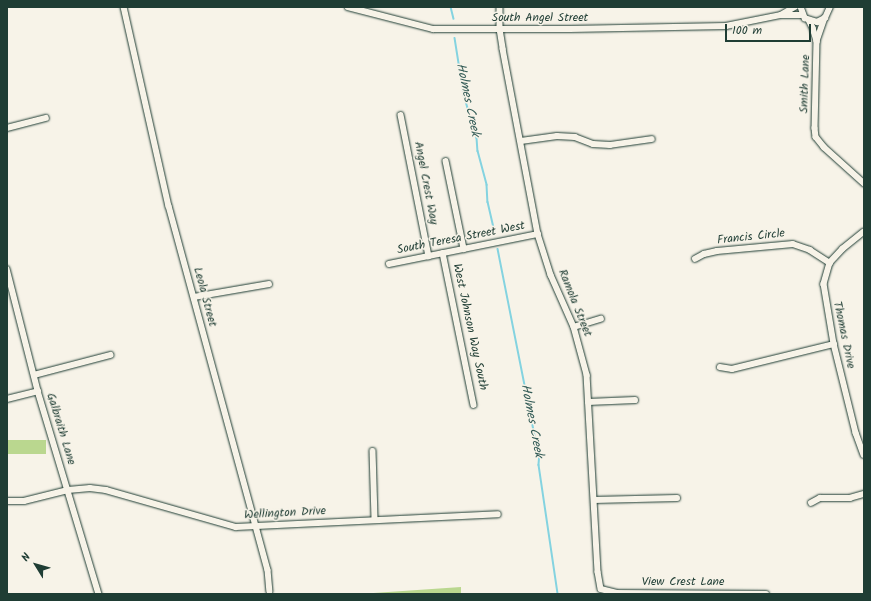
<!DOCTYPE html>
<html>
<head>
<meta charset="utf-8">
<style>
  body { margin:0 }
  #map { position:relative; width:871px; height:601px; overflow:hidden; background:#f7f3e8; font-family:Kalam,sans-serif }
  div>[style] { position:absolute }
  .green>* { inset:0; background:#bad78f; transform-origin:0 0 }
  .stream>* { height:1.5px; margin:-0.75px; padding:0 0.75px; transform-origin:0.75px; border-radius:0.75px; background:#84d3e0 }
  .roads { filter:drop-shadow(0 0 1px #1f3d34) drop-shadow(0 0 1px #1f3d34) }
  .minor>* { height:5.5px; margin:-2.75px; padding:0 2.75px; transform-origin:2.75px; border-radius:2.75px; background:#f7f3e8 }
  span { translate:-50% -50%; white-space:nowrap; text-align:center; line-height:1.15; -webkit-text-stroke:3px #f7f3e8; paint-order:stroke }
  .street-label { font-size:12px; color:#1f3d34 }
  .water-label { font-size:13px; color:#335b56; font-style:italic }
  .frame { position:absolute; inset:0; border:8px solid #1f3d34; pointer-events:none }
  .north { position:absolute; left:16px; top:545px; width:40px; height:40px; -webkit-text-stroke:3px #f7f3e8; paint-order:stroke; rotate:307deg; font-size:11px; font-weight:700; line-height:16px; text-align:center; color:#1f3d34 }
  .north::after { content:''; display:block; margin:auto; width:14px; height:18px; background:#1f3d34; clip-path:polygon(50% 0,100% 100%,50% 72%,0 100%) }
  .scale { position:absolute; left:725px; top:24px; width:86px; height:18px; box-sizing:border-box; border:2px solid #1f3d34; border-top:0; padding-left:5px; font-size:12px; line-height:14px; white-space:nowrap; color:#1f3d34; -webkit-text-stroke:3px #f7f3e8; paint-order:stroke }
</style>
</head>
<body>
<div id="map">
  <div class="green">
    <i style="left:7px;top:440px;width:39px;height:14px"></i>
    <i style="clip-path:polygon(461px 587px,461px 594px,359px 594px)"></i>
  </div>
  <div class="stream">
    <i style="left:451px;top:7px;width:12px;rotate:76deg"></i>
    <i style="left:455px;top:38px;width:58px;rotate:81deg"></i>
    <i style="left:464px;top:95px;width:45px;rotate:73.2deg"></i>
    <i style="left:477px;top:138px;width:13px;rotate:86deg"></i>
    <i style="left:478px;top:151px;width:35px;rotate:75deg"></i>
    <i style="left:487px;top:185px;width:17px;rotate:87deg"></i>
    <i style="left:488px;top:202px;width:32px;rotate:77deg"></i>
    <i style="left:498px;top:249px;width:196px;rotate:78.8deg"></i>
    <i style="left:536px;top:441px;width:13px;rotate:72deg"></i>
    <i style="left:540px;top:453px;width:12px;rotate:95deg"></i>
    <i style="left:539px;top:465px;width:130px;rotate:81.6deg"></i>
  </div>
  <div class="roads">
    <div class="minor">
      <i style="left:124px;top:7px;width:204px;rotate:77.3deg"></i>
      <i style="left:169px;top:206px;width:377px;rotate:74.8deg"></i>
      <i style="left:268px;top:570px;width:21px;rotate:85deg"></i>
      <i style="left:348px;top:7px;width:88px;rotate:14.5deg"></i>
      <i style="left:433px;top:29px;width:137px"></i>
      <i style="left:570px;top:29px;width:156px;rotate:-1.1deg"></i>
      <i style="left:726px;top:26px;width:56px;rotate:-11.3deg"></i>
      <i style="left:781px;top:15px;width:22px"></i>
      <i style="left:500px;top:7px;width:22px;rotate:90deg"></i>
      <i style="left:500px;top:29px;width:20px;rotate:81deg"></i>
      <i style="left:503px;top:49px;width:188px;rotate:79.3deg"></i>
      <i style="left:538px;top:234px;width:43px;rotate:72.4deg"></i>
      <i style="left:551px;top:275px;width:57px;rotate:66.1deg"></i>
      <i style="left:574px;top:327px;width:50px;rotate:74.8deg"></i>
      <i style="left:587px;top:375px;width:197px;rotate:86.8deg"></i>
      <i style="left:598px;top:572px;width:17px;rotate:80deg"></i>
      <i style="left:601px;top:589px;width:16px;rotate:14deg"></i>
      <i style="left:617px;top:593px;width:149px;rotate:0.4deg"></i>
      <i style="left:801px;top:7px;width:12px;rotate:70deg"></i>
      <i style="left:805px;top:18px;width:13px;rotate:18deg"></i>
      <i style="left:817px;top:22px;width:9px;rotate:-27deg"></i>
      <i style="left:825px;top:18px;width:12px;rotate:-66deg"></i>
      <i style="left:781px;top:15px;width:16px;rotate:-30deg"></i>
      <i style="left:825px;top:18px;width:24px;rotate:109deg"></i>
      <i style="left:817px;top:41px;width:87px;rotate:91.3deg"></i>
      <i style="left:815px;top:128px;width:9px;rotate:84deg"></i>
      <i style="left:816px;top:137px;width:13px;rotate:51deg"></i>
      <i style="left:824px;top:147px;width:54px;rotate:42deg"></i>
      <i style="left:809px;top:20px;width:9px;rotate:63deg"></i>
      <i style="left:813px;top:28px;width:14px;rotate:73deg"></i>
      <i style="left:401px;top:115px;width:144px;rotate:78.8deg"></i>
      <i style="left:7px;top:128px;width:40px;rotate:-14.4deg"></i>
      <i style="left:521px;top:141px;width:36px;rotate:-8deg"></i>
      <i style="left:557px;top:136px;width:18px;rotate:3deg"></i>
      <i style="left:575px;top:137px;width:19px;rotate:21deg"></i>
      <i style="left:593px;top:144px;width:17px;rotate:3deg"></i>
      <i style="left:610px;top:145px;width:42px;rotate:-8.1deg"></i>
      <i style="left:446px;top:161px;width:90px;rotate:78.4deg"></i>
      <i style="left:864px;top:232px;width:27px;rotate:141deg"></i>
      <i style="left:843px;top:249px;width:19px;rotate:133deg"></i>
      <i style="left:830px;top:263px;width:22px;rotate:106deg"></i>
      <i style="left:824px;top:284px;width:61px;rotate:80.5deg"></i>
      <i style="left:834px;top:344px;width:92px;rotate:76.1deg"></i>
      <i style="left:856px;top:433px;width:23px;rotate:70deg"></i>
      <i style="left:443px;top:253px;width:155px;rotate:78.5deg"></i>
      <i style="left:695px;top:259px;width:10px;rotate:-29deg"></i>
      <i style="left:704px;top:254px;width:13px;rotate:-13deg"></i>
      <i style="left:717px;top:251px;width:76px;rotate:-5.3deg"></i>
      <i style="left:793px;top:244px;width:18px;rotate:19deg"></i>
      <i style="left:810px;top:250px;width:24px;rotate:33deg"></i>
      <i style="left:389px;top:264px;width:152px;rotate:-11.4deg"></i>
      <i style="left:7px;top:269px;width:126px;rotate:75.7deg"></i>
      <i style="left:38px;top:391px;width:212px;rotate:73.3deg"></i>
      <i style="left:194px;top:297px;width:76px;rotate:-9.8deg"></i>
      <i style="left:574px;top:327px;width:28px;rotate:-17deg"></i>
      <i style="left:720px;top:367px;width:12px;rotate:9deg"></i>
      <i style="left:732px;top:369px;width:105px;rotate:-13.8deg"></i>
      <i style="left:34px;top:375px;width:79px;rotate:-14.7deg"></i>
      <i style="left:7px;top:399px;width:32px;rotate:-14deg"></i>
      <i style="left:588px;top:402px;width:47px;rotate:-2.4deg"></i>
      <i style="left:373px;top:451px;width:69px;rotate:88.3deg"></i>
      <i style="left:594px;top:500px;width:83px;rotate:-1.4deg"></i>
      <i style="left:7px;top:501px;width:17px"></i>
      <i style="left:24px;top:501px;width:45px;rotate:-14deg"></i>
      <i style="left:68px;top:490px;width:22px;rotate:-5deg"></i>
      <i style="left:90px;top:488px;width:16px;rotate:7deg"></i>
      <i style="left:106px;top:490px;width:135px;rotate:15.9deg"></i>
      <i style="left:236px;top:527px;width:262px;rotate:-2.8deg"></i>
      <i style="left:811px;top:503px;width:10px;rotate:-29deg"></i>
      <i style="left:820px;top:498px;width:30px"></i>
      <i style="left:850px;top:498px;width:15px;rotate:-16deg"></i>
    </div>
  </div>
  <div class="street-label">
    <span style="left:540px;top:18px">South Angel Street</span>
    <span style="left:805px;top:84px;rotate:-88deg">Smith Lane</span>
    <span style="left:426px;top:183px;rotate:79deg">Angel Crest Way</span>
    <span style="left:751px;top:237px;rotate:-6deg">Francis Circle</span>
    <span style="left:461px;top:238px;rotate:-11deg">South Teresa Street West</span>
    <span style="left:205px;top:297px;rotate:75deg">Leola Street</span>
    <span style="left:575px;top:303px;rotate:68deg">Ramola Street</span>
    <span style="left:470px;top:327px;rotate:78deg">West Johnson Way South</span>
    <span style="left:844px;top:335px;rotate:78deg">Thomas Drive</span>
    <span style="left:61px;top:429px;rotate:73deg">Galbraith Lane</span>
    <span style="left:285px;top:513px;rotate:-3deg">Wellington Drive</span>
    <span style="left:683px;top:582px">View Crest Lane</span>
  </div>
  <div class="water-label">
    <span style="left:467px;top:100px;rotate:78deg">Holmes Creek</span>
    <span style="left:531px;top:421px;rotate:79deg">Holmes Creek</span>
  </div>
  <div class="frame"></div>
  <div class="north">N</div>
  <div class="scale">100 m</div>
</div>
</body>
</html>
